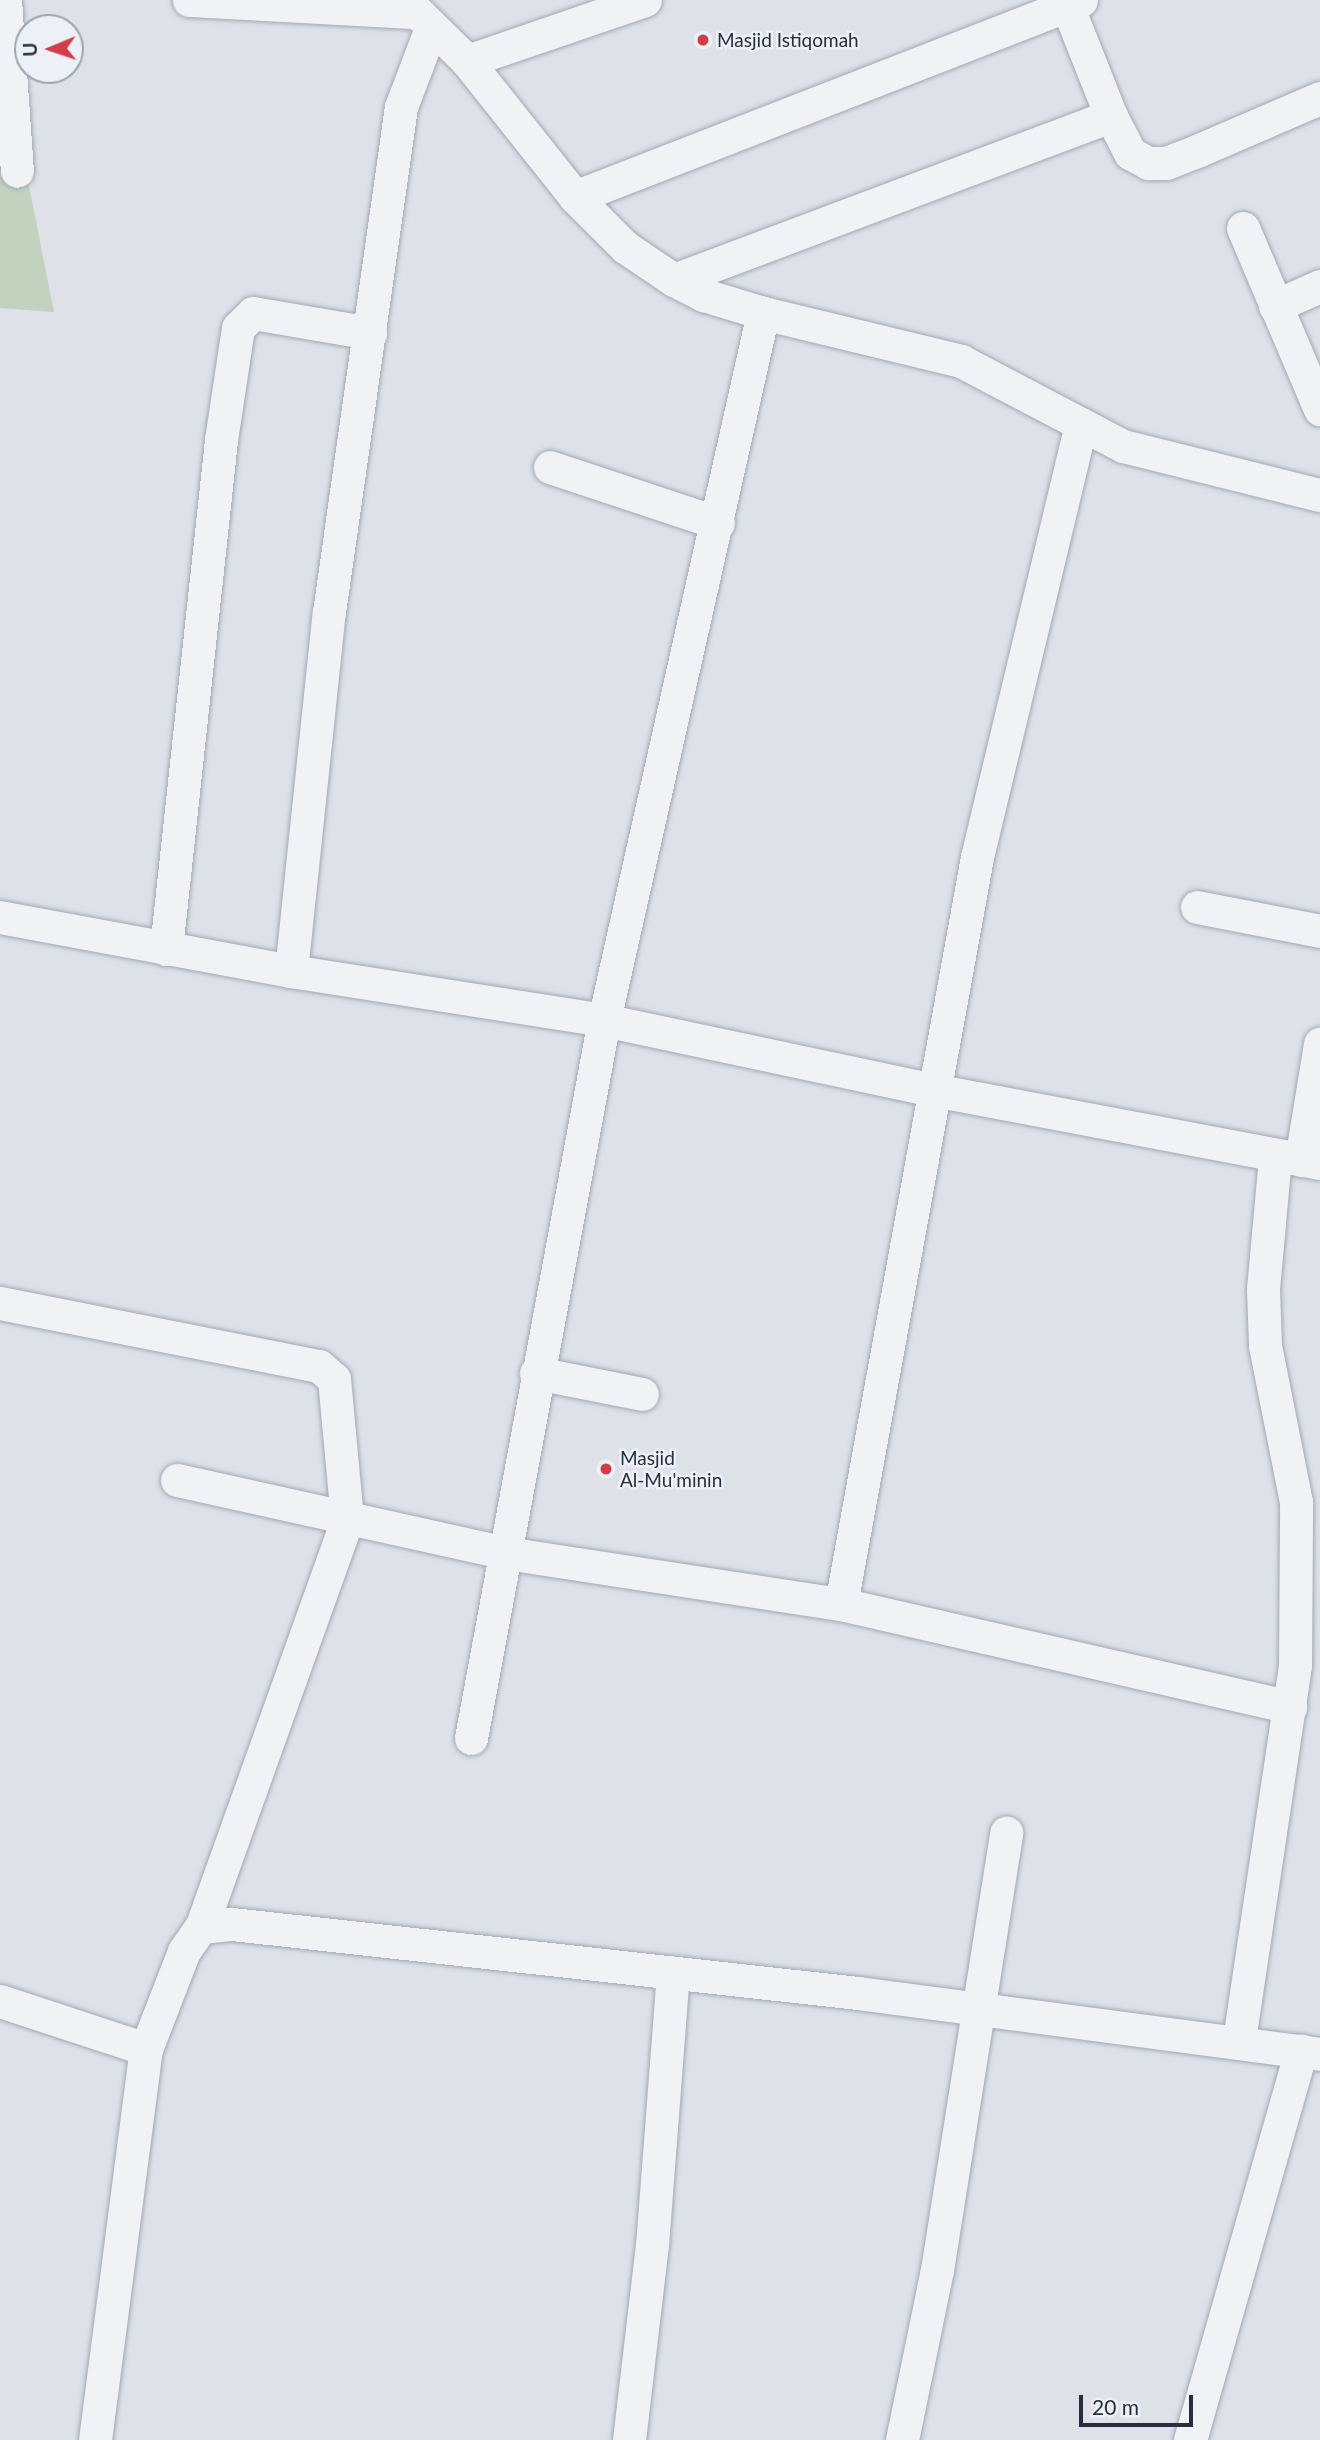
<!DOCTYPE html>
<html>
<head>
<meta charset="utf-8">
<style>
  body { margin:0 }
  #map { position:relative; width:1320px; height:2440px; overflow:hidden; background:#dee1e8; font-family:Lato,sans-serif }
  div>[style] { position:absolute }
  .green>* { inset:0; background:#c2d2bf }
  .roads { filter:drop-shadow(0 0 2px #a3a8b2) drop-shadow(0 0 2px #a3a8b2) }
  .street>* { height:33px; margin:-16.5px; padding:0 16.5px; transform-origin:16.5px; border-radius:16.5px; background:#f1f2f6 }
  .dots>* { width:19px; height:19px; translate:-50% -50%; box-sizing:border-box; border:4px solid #edf0f6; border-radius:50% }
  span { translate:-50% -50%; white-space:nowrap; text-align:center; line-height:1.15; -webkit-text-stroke:5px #edf0f6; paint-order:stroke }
  .poi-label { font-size:19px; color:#262e3f }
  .left { translate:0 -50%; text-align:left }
  .north { position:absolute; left:14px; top:14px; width:70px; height:70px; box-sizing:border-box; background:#edf0f6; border:2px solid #9da2ad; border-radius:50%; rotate:268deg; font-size:19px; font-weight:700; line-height:28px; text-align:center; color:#262e3f }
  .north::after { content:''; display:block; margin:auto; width:24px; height:32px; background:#d33d47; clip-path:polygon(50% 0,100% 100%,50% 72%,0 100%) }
  .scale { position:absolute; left:1079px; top:2395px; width:114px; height:32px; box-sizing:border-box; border:4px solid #262e3f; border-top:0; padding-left:9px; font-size:21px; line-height:24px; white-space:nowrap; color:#262e3f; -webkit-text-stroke:5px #edf0f6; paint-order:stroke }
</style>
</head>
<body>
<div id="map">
  <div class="green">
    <i style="clip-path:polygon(0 39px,54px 312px,0 308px)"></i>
  </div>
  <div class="roads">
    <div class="street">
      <i style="left:5px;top:0;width:171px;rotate:86deg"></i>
      <i style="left:189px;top:0;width:225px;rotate:3.1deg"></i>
      <i style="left:405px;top:0;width:87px;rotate:44.5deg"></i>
      <i style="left:467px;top:61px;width:174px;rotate:51.5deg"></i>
      <i style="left:575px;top:197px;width:71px;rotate:45deg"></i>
      <i style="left:625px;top:247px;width:59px;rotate:34deg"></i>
      <i style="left:674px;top:280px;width:34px;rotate:27deg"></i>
      <i style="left:704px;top:295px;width:62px;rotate:17deg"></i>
      <i style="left:763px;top:313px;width:204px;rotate:13.6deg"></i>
      <i style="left:961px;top:361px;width:183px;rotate:27.7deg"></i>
      <i style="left:1123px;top:446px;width:203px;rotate:14deg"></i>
      <i style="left:1065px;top:0;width:125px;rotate:68.4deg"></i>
      <i style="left:1111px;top:116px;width:42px;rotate:62.8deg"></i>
      <i style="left:1130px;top:153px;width:21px;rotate:29deg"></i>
      <i style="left:1148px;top:163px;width:18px"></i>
      <i style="left:1166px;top:163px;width:33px;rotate:-21deg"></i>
      <i style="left:1197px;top:151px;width:134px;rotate:-23.3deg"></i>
      <i style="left:467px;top:61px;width:188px;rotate:-18.9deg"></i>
      <i style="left:575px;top:197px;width:543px;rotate:-21.27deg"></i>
      <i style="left:1243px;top:228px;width:197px;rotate:67deg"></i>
      <i style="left:674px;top:280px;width:467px;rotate:-20.6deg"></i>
      <i style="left:1275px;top:306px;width:49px;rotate:-24deg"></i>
      <i style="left:550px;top:467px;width:177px;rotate:18.4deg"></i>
      <i style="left:1197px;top:907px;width:125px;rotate:11deg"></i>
      <i style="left:0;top:917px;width:296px;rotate:10.5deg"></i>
      <i style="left:291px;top:971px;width:317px;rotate:8.9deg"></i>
      <i style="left:604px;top:1020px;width:337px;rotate:12deg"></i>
      <i style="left:934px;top:1090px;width:393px;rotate:10.7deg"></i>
      <i style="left:166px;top:949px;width:512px;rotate:-83.83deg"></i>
      <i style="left:221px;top:440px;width:113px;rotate:-81.4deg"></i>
      <i style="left:238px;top:328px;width:21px;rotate:-45deg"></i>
      <i style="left:253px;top:313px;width:119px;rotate:9.7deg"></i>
      <i style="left:291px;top:971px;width:361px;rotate:-84deg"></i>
      <i style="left:329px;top:612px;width:510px;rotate:-81.89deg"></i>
      <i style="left:401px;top:107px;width:85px;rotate:-69.2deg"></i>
      <i style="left:1301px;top:1160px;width:118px;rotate:-80.7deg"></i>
      <i style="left:0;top:1303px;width:325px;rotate:11.2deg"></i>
      <i style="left:319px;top:1366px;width:20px;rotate:41deg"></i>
      <i style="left:334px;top:1379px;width:142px;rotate:84.7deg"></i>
      <i style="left:347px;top:1520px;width:432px;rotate:109.7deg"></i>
      <i style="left:536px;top:1373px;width:108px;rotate:11.2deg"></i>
      <i style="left:177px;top:1480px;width:337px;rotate:12.5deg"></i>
      <i style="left:506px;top:1553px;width:339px;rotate:8.7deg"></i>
      <i style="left:841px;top:1604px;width:461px;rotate:12.9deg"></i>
      <i style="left:841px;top:1604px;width:759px;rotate:-79.68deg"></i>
      <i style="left:977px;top:857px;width:445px;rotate:-76.5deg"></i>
      <i style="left:471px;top:1738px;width:730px;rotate:-79.51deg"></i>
      <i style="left:604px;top:1020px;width:725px;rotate:-77.33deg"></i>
      <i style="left:0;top:2001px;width:154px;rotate:18.2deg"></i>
      <i style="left:146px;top:2049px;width:105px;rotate:-68.8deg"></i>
      <i style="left:184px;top:1951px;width:29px;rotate:-55deg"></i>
      <i style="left:201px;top:1927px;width:31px;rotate:-6deg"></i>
      <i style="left:232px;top:1924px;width:630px;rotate:6.29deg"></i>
      <i style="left:858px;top:1993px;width:466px;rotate:7.5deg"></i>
      <i style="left:1239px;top:2040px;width:379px;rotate:-81.5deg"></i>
      <i style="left:1295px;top:1665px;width:163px;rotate:-89.6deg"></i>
      <i style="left:1296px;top:1502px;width:159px;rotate:-101.2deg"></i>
      <i style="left:1265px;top:1346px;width:57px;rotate:-92deg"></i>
      <i style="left:1263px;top:1289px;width:134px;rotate:-84.8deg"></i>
      <i style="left:95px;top:2440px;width:394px;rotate:-82.6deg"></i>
      <i style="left:629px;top:2440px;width:196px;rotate:-83.3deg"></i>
      <i style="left:652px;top:2245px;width:273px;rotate:-85.6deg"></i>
      <i style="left:902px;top:2440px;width:174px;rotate:-78.4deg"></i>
      <i style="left:937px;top:2270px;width:443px;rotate:-81deg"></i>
      <i style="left:1190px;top:2440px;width:405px;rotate:-74.1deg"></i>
    </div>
  </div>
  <div class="dots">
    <i style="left:703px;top:40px;background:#d33d47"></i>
    <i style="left:606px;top:1469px;background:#d33d47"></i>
  </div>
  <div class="poi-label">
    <span class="left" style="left:717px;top:40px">Masjid Istiqomah</span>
    <span class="left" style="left:620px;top:1469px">Masjid<br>Al-Mu'minin</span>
  </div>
  <div class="north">U</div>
  <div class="scale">20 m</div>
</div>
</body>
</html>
